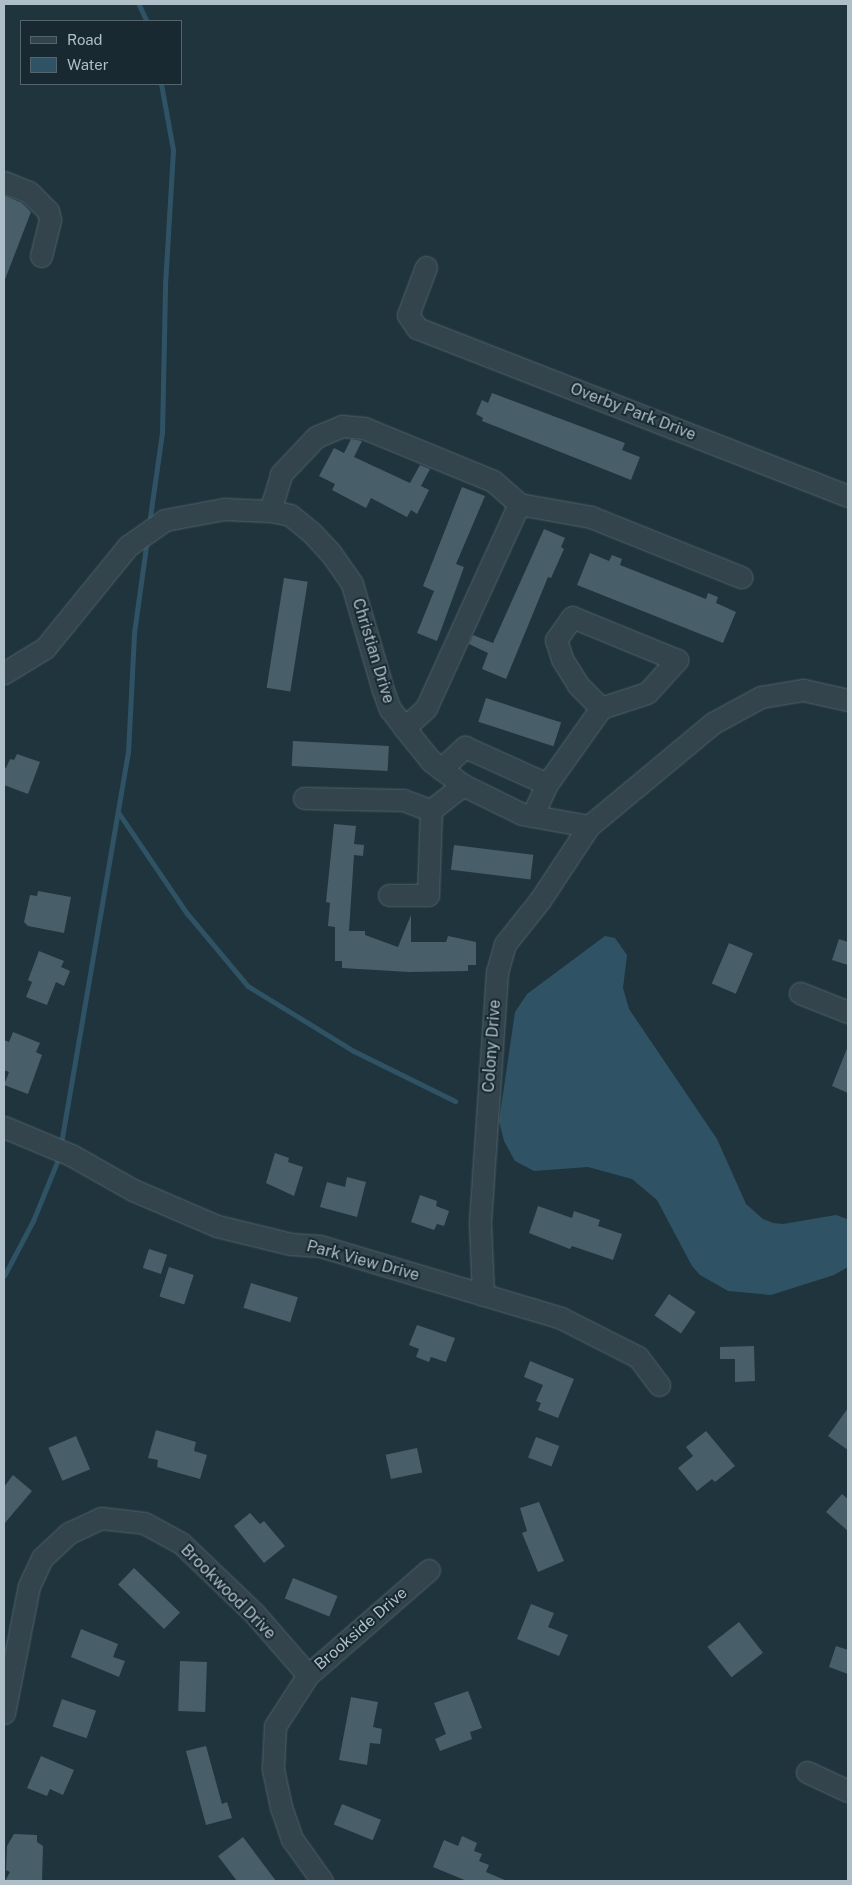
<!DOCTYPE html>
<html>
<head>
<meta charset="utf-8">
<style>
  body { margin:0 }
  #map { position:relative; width:852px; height:1885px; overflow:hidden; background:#1f343d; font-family:"Public Sans",sans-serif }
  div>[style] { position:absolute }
  .water>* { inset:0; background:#2f5364 }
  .stream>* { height:4.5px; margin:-2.25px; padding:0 2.25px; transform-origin:2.25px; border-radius:2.25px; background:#2f5364 }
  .building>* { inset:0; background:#485e69; transform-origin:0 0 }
  .roads { filter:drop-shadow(0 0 1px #51626a) drop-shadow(0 0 1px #51626a) }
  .minor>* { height:21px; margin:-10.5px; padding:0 10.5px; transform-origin:10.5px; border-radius:10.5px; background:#33444d }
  span { translate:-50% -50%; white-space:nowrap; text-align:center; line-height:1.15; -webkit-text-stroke:4px #192931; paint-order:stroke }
  .street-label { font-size:16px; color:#aebfc9 }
  .frame { position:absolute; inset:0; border:5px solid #aebfc9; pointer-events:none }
  .legend { position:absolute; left:20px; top:20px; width:162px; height:65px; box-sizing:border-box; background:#192931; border:1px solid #55656e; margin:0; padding:6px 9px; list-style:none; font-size:15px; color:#aebfc9 }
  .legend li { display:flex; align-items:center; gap:10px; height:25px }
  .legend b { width:25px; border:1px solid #55656e }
</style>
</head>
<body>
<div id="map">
  <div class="water">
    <i style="clip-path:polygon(605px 936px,615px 938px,627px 955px,623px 988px,629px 1009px,717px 1139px,746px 1204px,763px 1219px,773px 1223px,783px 1224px,836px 1215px,847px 1219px,848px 1267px,834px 1275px,771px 1295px,728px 1291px,700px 1275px,692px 1266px,657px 1200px,632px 1179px,588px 1167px,534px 1171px,515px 1161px,504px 1141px,499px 1121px,515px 1012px,527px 994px)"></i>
  </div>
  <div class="stream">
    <i style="left:139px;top:4px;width:19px;rotate:65deg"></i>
    <i style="left:150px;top:517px;width:85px;rotate:-81.9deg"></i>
    <i style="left:162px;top:433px;width:148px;rotate:-88.8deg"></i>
    <i style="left:165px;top:285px;width:135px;rotate:-86.6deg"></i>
    <i style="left:173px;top:150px;width:67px;rotate:-100.3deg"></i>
    <i style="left:119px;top:813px;width:121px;rotate:55.8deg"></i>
    <i style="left:187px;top:913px;width:95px;rotate:50.1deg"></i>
    <i style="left:248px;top:986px;width:124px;rotate:31.5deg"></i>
    <i style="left:354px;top:1051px;width:113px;rotate:26.3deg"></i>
    <i style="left:62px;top:1138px;width:391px;rotate:-80.3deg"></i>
    <i style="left:128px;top:753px;width:120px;rotate:-87.1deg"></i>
    <i style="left:134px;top:633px;width:88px;rotate:-82.1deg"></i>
    <i style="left:4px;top:1276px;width:62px;rotate:-62.2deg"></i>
    <i style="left:33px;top:1221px;width:64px;rotate:-67.9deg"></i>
  </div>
  <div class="building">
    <i style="clip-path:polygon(4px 195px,22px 203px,31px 212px,4px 282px)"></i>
    <i style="clip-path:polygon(492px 393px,625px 443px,622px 450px,640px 457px,631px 480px,482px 421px,483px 418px,476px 414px,482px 400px,488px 403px)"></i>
    <i style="clip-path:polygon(351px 439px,362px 441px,354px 457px,410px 483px,420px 465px,430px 469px,421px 486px,429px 490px,417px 514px,411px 510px,407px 517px,371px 498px,366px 508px,332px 490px,335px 484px,319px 476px,334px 448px,344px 453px)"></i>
    <i style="clip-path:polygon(462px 487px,485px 496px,456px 564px,464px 567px,437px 641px,417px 633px,434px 591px,423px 586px)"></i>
    <i style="clip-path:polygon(544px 529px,565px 538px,561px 547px,564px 549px,551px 578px,548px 577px,506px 679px,482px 669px,488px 653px,469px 644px,473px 635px,493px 643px)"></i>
    <i style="clip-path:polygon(590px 553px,609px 561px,612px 555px,622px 559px,620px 565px,706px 599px,708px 593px,718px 597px,716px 603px,736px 612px,723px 643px,577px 585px)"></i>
    <i style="left:284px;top:578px;width:24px;height:111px;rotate:9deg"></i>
    <i style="left:486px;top:698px;width:79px;height:25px;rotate:18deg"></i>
    <i style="left:293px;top:741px;width:96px;height:25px;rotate:3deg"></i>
    <i style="clip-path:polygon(17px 754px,40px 762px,28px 794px,4px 785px,4px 767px,6px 768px,10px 759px,14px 760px)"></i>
    <i style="clip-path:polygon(334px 824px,356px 826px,354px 844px,364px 845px,363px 856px,354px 855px,349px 931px,365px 931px,365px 935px,398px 947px,411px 915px,411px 942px,446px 942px,448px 936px,476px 942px,476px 965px,468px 965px,468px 971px,409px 972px,342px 968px,342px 961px,335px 961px,335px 927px,328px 926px,330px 903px,326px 902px)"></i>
    <i style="left:454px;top:845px;width:80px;height:25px;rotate:7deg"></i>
    <i style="clip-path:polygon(38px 891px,71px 897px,64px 933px,28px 926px,24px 922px,30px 895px,37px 896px)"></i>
    <i style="clip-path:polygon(839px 939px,848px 942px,848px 965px,832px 960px)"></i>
    <i style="left:729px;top:943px;width:26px;height:44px;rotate:23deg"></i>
    <i style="clip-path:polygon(39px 951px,64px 961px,61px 967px,70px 971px,64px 986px,56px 982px,47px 1005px,26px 997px,32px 982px,28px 980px)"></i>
    <i style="clip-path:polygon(13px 1032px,40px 1043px,36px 1052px,42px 1055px,28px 1094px,4px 1085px,9px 1072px,4px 1070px,4px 1040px,9px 1042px)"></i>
    <i style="clip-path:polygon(848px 1046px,848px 1093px,832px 1086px)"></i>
    <i style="clip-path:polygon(275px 1153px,289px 1158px,288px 1162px,303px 1167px,294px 1196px,266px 1183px)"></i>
    <i style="clip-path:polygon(347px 1177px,366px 1182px,357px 1217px,320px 1207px,327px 1182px,345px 1187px)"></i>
    <i style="clip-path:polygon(420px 1195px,437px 1201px,436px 1206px,449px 1211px,444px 1226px,437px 1224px,434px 1230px,411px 1222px)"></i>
    <i style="clip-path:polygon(538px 1206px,572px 1218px,574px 1211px,600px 1220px,598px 1226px,622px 1234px,613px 1260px,572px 1246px,570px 1249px,529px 1233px)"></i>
    <i style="left:149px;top:1249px;width:19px;height:20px;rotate:18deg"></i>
    <i style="left:169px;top:1267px;width:26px;height:31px;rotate:18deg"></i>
    <i style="left:251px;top:1283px;width:49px;height:26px;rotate:17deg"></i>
    <i style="left:669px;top:1294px;width:32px;height:26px;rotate:34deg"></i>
    <i style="clip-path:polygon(417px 1325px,455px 1338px,446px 1362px,431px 1357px,429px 1362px,416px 1357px,419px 1349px,409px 1345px)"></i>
    <i style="clip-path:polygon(754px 1346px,755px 1381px,735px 1382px,735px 1359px,720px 1359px,720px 1347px)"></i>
    <i style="clip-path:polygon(530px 1361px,574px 1379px,558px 1418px,538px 1410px,541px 1403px,536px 1401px,543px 1385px,524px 1377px)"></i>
    <i style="clip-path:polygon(848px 1408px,848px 1450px,828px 1436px)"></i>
    <i style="clip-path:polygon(156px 1430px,196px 1442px,194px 1451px,207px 1455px,200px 1479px,157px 1467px,158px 1460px,148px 1458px)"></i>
    <i style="clip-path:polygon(706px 1431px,735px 1466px,715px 1482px,712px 1479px,697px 1491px,678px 1468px,693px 1456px,686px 1447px)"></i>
    <i style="left:76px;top:1436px;width:36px;height:30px;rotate:67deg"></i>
    <i style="left:536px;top:1437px;width:25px;height:22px;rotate:21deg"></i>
    <i style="left:417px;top:1448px;width:25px;height:32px;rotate:78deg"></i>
    <i style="clip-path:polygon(13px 1475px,32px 1491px,4px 1524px,4px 1487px)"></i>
    <i style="clip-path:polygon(842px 1494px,848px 1499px,848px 1531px,826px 1512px)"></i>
    <i style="clip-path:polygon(539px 1502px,564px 1561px,538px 1572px,522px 1533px,527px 1531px,520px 1508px)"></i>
    <i style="clip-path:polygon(250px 1513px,260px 1524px,264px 1521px,285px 1546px,264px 1563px,234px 1526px)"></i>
    <i style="left:134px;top:1568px;width:64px;height:23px;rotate:44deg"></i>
    <i style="left:293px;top:1578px;width:48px;height:22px;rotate:22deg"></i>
    <i style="clip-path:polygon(531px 1604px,554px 1613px,548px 1627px,568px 1635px,559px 1656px,517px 1639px)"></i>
    <i style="left:739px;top:1622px;width:39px;height:40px;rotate:52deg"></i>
    <i style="clip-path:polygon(81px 1629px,118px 1644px,113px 1657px,125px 1661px,119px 1677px,71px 1657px)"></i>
    <i style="clip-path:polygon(836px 1646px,848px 1650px,848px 1674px,829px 1667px)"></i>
    <i style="left:180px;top:1661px;width:27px;height:50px;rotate:2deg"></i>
    <i style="clip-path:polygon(468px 1691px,482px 1728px,470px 1732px,472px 1739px,440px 1751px,435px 1739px,446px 1734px,434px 1703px)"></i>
    <i style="clip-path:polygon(351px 1697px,378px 1702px,373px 1727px,382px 1729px,380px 1744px,370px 1743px,367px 1765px,339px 1760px)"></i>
    <i style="left:62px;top:1699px;width:36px;height:29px;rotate:19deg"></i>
    <i style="clip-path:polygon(206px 1746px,222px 1804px,227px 1802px,232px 1818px,206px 1825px,186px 1751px)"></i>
    <i style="clip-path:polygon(41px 1756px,74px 1770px,63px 1795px,50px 1789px,47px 1796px,27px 1788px)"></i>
    <i style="left:342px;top:1804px;width:42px;height:22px;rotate:22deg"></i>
    <i style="clip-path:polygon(14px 1834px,37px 1835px,37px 1842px,43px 1846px,42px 1881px,5px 1881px,10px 1872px,6px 1870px,7px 1846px)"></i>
    <i style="clip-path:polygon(462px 1836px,477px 1843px,474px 1851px,482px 1854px,479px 1861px,489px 1865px,486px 1872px,507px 1881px,467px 1881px,433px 1867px,444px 1840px,458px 1846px)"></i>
    <i style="clip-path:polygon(243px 1837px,276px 1881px,237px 1881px,218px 1856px)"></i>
  </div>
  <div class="roads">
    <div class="minor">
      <i style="left:4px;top:182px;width:27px;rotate:22deg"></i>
      <i style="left:29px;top:192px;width:27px;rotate:45deg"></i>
      <i style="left:48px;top:211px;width:9px;rotate:77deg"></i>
      <i style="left:50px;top:220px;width:37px;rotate:104deg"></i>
      <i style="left:426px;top:267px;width:51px;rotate:110.6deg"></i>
      <i style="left:408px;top:315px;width:16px;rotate:55deg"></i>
      <i style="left:417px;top:328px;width:463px;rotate:21.3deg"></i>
      <i style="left:270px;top:511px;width:39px;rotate:-73deg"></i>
      <i style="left:281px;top:474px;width:51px;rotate:-46.6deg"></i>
      <i style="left:316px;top:437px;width:28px;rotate:-23deg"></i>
      <i style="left:342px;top:426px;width:22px;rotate:5deg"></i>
      <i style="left:364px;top:428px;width:139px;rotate:22.3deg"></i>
      <i style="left:493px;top:481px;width:35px;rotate:41deg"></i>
      <i style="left:4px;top:673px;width:48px;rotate:-31.4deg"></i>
      <i style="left:45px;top:648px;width:132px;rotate:-50.9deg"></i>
      <i style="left:128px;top:546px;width:45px;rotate:-35.1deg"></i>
      <i style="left:165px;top:520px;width:60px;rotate:-10.6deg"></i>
      <i style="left:224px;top:509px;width:46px;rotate:2.5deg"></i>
      <i style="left:270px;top:511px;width:20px;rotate:11deg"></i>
      <i style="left:290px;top:515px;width:28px;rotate:39deg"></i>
      <i style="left:312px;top:533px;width:26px;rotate:47deg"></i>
      <i style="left:330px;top:552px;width:39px;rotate:55deg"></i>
      <i style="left:352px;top:584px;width:110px;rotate:73.7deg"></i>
      <i style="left:383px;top:690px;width:20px;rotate:70deg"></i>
      <i style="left:390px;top:709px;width:33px;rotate:52deg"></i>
      <i style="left:410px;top:735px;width:33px;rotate:51deg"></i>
      <i style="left:431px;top:761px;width:40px;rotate:37deg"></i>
      <i style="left:463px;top:785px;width:66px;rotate:26.2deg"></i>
      <i style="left:522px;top:814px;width:68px;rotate:10.2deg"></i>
      <i style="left:589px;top:826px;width:161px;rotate:-39.7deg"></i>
      <i style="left:713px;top:723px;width:55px;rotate:-28.4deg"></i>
      <i style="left:761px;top:697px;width:43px;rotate:-9.5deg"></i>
      <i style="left:803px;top:690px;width:46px;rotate:12.5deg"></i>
      <i style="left:404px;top:728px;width:30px;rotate:-42deg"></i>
      <i style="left:426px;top:708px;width:224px;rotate:-65.5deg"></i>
      <i style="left:519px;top:504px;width:73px;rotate:10.2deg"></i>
      <i style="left:591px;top:517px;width:162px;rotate:21.8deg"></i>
      <i style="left:441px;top:769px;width:33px;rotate:-43deg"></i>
      <i style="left:465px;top:747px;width:90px;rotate:24.3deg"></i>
      <i style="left:304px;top:798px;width:99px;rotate:1.2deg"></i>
      <i style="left:403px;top:800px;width:30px;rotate:20deg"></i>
      <i style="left:532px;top:816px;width:35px;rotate:-65deg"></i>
      <i style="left:547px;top:784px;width:93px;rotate:-54.6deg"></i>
      <i style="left:601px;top:708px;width:48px;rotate:-18.1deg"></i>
      <i style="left:647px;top:693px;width:45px;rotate:-47.7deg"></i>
      <i style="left:677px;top:660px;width:113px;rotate:-157.7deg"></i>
      <i style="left:572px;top:617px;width:28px;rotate:125deg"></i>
      <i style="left:556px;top:640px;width:20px;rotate:72deg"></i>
      <i style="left:562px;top:659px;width:31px;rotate:58deg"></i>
      <i style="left:578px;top:685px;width:33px;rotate:45deg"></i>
      <i style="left:389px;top:895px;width:39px"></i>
      <i style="left:428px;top:895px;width:85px;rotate:-88deg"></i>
      <i style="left:431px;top:810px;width:41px;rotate:-38deg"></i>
      <i style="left:800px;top:993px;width:52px;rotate:21.6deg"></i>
      <i style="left:4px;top:1127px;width:73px;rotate:22.7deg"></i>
      <i style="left:71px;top:1155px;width:71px;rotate:29.4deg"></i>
      <i style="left:133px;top:1190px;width:91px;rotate:23.2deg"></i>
      <i style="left:217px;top:1226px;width:76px;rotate:13.7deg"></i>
      <i style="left:291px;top:1244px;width:29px;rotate:4deg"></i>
      <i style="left:320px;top:1246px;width:252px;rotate:16.6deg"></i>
      <i style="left:561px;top:1318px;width:86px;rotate:26.9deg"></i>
      <i style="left:638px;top:1357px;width:35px;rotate:53deg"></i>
      <i style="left:483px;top:1295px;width:73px;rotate:-92.4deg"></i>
      <i style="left:480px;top:1222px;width:251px;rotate:-86.1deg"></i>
      <i style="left:497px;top:972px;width:29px;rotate:-74deg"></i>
      <i style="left:505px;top:944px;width:56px;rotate:-51.5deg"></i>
      <i style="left:540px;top:900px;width:89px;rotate:-56.5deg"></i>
      <i style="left:4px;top:1713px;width:129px;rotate:-78.9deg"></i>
      <i style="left:29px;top:1586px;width:31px;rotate:-65deg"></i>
      <i style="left:42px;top:1558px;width:37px;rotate:-43deg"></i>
      <i style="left:69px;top:1533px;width:35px;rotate:-25deg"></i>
      <i style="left:101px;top:1518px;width:43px;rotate:6.6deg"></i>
      <i style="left:144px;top:1523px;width:42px;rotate:28.4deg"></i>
      <i style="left:181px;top:1543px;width:101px;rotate:43.8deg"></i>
      <i style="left:254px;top:1613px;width:82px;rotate:48.9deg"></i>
      <i style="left:807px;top:1772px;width:45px;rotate:24.9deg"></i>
      <i style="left:322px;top:1881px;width:52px;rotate:-125.5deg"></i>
      <i style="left:292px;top:1839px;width:34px;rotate:-109deg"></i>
      <i style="left:281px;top:1807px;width:40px;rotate:-102deg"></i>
      <i style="left:273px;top:1768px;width:42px;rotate:-87.3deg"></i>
      <i style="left:275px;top:1726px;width:61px;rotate:-57.1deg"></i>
      <i style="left:308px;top:1675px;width:160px;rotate:-41deg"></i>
    </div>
  </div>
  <div class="street-label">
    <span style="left:633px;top:412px;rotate:21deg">Overby Park Drive</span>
    <span style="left:373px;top:651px;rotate:73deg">Christian Drive</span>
    <span style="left:492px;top:1046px;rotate:-86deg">Colony Drive</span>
    <span style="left:363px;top:1261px;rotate:15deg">Park View Drive</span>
    <span style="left:228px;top:1592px;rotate:45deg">Brookwood Drive</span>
    <span style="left:361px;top:1629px;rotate:-41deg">Brookside Drive</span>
  </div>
  <div class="frame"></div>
  <ul class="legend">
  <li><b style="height:6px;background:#33444d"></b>Road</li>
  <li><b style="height:14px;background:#2f5364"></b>Water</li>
  </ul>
</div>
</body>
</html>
